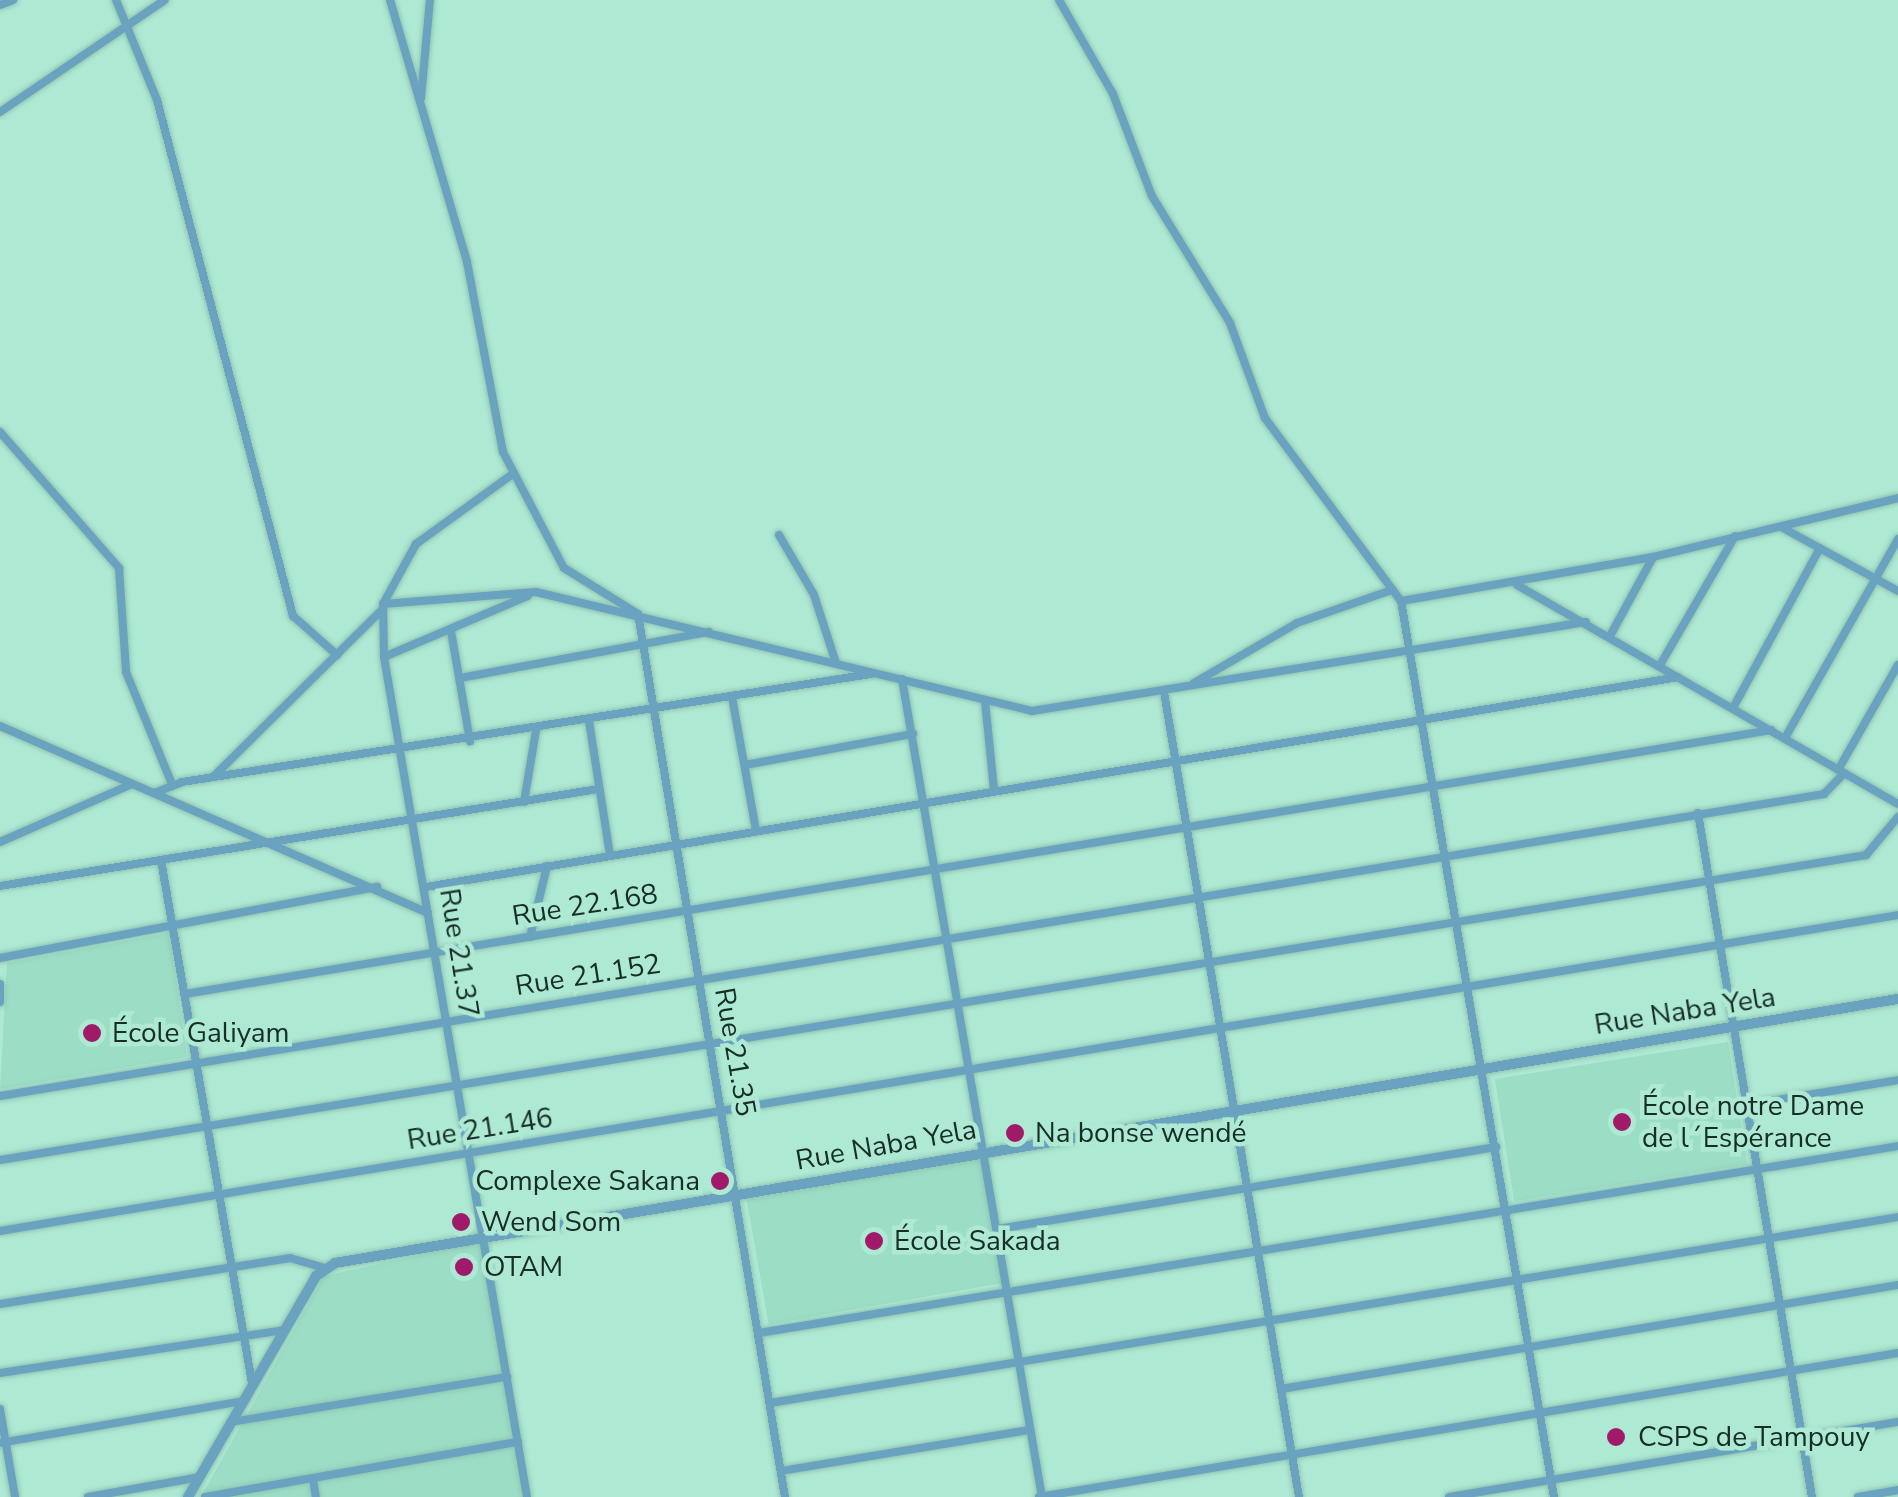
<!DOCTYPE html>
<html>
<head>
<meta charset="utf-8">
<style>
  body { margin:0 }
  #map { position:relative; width:1898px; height:1497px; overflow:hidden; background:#aee9d4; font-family:"Nunito Sans",sans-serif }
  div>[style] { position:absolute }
  .built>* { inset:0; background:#9bddc5; transform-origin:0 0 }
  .roads { filter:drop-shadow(0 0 2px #90c4b1) drop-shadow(0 0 2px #90c4b1) }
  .minor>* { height:8px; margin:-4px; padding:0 4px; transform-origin:4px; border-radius:4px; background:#69a3c0 }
  .tertiary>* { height:10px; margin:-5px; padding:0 5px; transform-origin:5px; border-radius:5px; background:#69a3c0 }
  .dots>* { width:28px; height:28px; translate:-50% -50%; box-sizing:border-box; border:5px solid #aee9d4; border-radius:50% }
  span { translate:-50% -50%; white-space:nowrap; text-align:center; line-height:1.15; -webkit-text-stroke:9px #aee9d4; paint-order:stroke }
  .street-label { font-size:28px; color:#172e27 }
  .poi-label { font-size:28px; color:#172e27 }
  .left { translate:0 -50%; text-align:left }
  .right { translate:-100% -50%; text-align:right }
</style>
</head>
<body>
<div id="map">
  <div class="built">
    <i style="clip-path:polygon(169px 933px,187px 1057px,0 1089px,7px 963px)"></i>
    <i style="left:1728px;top:1042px;width:124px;height:236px;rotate:81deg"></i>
    <i style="left:981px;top:1158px;width:127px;height:238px;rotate:80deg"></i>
    <i style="clip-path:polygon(480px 1242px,524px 1497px,201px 1497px,324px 1276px)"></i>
  </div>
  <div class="roads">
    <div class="minor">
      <i style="left:116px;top:0;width:108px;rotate:67.7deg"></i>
      <i style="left:157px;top:100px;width:534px;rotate:75.23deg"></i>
      <i style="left:293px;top:616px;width:59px;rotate:41.6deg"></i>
      <i style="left:390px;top:0;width:273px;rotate:73.6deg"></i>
      <i style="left:467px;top:262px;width:193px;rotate:79.3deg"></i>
      <i style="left:503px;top:452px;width:131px;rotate:62.3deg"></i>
      <i style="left:564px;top:568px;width:87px;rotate:31.9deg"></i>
      <i style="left:638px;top:614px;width:895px;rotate:80.55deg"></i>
      <i style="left:1059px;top:0;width:108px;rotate:60.1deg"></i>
      <i style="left:1113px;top:94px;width:109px;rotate:69.1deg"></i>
      <i style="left:1152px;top:196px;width:149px;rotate:58.4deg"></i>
      <i style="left:1230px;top:323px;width:101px;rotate:69.8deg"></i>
      <i style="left:1265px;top:418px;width:228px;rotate:53.4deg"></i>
      <i style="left:1401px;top:601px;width:909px;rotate:80.31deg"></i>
      <i style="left:0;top:5px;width:14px;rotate:-21deg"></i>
      <i style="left:421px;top:98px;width:98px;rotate:-84.8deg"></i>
      <i style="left:0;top:112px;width:199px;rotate:-34.2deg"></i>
      <i style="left:0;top:432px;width:181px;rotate:48.8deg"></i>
      <i style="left:119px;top:568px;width:104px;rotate:86.1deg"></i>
      <i style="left:126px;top:672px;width:121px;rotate:67.7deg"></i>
      <i style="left:514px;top:473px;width:121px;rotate:144.1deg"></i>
      <i style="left:416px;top:544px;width:68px;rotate:118.8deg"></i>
      <i style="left:383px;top:604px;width:53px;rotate:88.9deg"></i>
      <i style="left:384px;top:657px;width:852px;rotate:80.34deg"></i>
      <i style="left:1781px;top:527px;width:133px;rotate:28.7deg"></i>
      <i style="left:779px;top:535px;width:69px;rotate:59.7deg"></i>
      <i style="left:814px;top:595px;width:71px;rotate:72.1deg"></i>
      <i style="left:1517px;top:585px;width:439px;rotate:29.9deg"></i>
      <i style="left:1401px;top:601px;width:256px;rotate:-9.9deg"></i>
      <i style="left:1653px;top:557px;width:252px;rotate:-13.5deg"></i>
      <i style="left:383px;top:604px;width:153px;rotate:-4.5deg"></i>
      <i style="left:536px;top:592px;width:510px;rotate:13.49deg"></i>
      <i style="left:1032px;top:711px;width:561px;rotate:-9.13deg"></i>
      <i style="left:451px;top:631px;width:112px;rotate:80.2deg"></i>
      <i style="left:1610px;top:636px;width:90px;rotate:-61.4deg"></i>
      <i style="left:384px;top:657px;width:156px;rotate:-23deg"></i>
      <i style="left:1660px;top:665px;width:149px;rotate:-59.8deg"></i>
      <i style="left:460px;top:678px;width:253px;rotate:-10.5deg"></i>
      <i style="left:902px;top:679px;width:830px;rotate:80.29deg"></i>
      <i style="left:1194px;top:683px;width:119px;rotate:-30.2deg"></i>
      <i style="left:1297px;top:623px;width:101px;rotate:-19.2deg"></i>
      <i style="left:1164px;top:692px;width:816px;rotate:80.48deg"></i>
      <i style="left:732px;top:697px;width:136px;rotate:79.8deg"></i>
      <i style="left:985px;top:701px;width:89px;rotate:84.2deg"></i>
      <i style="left:1733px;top:708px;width:182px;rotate:-61.5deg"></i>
      <i style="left:589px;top:721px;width:136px;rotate:81.1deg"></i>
      <i style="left:0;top:726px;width:467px;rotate:23.6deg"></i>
      <i style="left:1785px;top:738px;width:229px;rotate:-60.4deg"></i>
      <i style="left:745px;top:765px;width:171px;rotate:-10.5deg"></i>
      <i style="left:1838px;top:770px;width:121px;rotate:-60.3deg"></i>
      <i style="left:216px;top:774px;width:235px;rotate:-44.7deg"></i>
      <i style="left:154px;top:793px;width:30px;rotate:-21deg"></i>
      <i style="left:182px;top:782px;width:697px;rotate:-8.91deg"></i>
      <i style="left:524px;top:802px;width:73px;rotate:-80.5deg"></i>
      <i style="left:1698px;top:813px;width:693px;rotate:80.54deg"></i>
      <i style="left:0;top:842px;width:142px;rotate:-23.7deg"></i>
      <i style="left:161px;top:860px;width:531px;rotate:80.13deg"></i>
      <i style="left:0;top:886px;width:606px;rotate:-9.21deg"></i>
      <i style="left:426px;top:887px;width:1269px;rotate:-9.52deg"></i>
      <i style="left:530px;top:937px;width:73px;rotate:-76.5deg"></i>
      <i style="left:0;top:958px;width:384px;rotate:-10.7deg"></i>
      <i style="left:0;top:984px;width:18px;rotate:90deg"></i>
      <i style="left:185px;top:994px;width:1608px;rotate:-9.45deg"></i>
      <i style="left:0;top:1096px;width:1849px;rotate:-9.4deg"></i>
      <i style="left:1824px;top:794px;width:29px;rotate:-46deg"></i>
      <i style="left:1746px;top:1105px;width:154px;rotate:-9.3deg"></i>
      <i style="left:0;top:1160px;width:1891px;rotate:-9.28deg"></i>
      <i style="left:1866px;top:855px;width:50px;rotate:-49.9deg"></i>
      <i style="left:998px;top:1229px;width:505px;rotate:-9.35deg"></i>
      <i style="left:0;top:1231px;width:1924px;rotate:-9.45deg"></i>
      <i style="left:0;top:1304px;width:294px;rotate:-9deg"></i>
      <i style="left:290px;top:1258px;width:35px;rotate:16deg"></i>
      <i style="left:759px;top:1333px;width:1154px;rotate:-9.32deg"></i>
      <i style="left:0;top:1373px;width:287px;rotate:-8.6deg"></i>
      <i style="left:1281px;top:1389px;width:626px;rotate:-9.57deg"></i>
      <i style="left:770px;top:1403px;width:1143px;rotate:-9.36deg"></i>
      <i style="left:0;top:1409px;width:89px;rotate:80.3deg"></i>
      <i style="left:231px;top:1422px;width:280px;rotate:-9.3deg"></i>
      <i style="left:0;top:1443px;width:248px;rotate:-9.8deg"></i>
      <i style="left:781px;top:1471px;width:252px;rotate:-9.4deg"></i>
      <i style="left:313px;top:1479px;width:18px;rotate:81deg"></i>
      <i style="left:88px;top:1497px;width:114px;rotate:-10.1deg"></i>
      <i style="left:205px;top:1497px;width:318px;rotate:-10deg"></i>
      <i style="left:1039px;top:1497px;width:871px;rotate:-9.52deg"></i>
      <i style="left:1449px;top:1497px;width:455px;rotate:-9.5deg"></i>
      <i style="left:1858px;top:1497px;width:41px;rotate:-9.9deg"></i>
    </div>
    <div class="tertiary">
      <i style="left:188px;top:1497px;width:255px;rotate:-59.9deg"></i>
      <i style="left:316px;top:1276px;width:23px;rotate:-34deg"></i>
      <i style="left:335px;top:1263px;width:1585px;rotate:-9.59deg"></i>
    </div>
  </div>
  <div class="dots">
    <i style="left:92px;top:1033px;background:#a01a69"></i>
    <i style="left:1622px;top:1122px;background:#a01a69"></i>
    <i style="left:1015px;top:1133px;background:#a01a69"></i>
    <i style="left:720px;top:1181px;background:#a01a69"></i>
    <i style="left:461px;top:1222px;background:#a01a69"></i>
    <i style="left:874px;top:1241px;background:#a01a69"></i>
    <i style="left:464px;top:1267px;background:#a01a69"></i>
    <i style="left:1616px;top:1437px;background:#a01a69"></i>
  </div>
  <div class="street-label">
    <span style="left:585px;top:905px;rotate:-9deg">Rue 22.168</span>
    <span style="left:459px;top:953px;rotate:81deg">Rue 21.37</span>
    <span style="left:588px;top:975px;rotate:-9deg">Rue 21.152</span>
    <span style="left:1685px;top:1011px;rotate:-9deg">Rue Naba Yela</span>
    <span style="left:735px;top:1052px;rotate:80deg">Rue 21.35</span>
    <span style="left:480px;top:1129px;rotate:-9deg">Rue 21.146</span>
    <span style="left:886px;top:1145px;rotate:-10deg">Rue Naba Yela</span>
  </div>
  <div class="poi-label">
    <span class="left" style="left:112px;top:1033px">École Galiyam</span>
    <span class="left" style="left:1642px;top:1122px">École notre Dame<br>de l´Espérance</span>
    <span class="left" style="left:1035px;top:1133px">Na bonse wendé</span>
    <span class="right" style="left:700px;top:1181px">Complexe Sakana</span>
    <span class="left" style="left:481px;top:1222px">Wend Som</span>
    <span class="left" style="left:894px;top:1241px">École Sakada</span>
    <span class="left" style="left:484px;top:1267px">OTAM</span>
    <span class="left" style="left:1638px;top:1437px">CSPS de Tampouy</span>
  </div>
</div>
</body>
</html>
